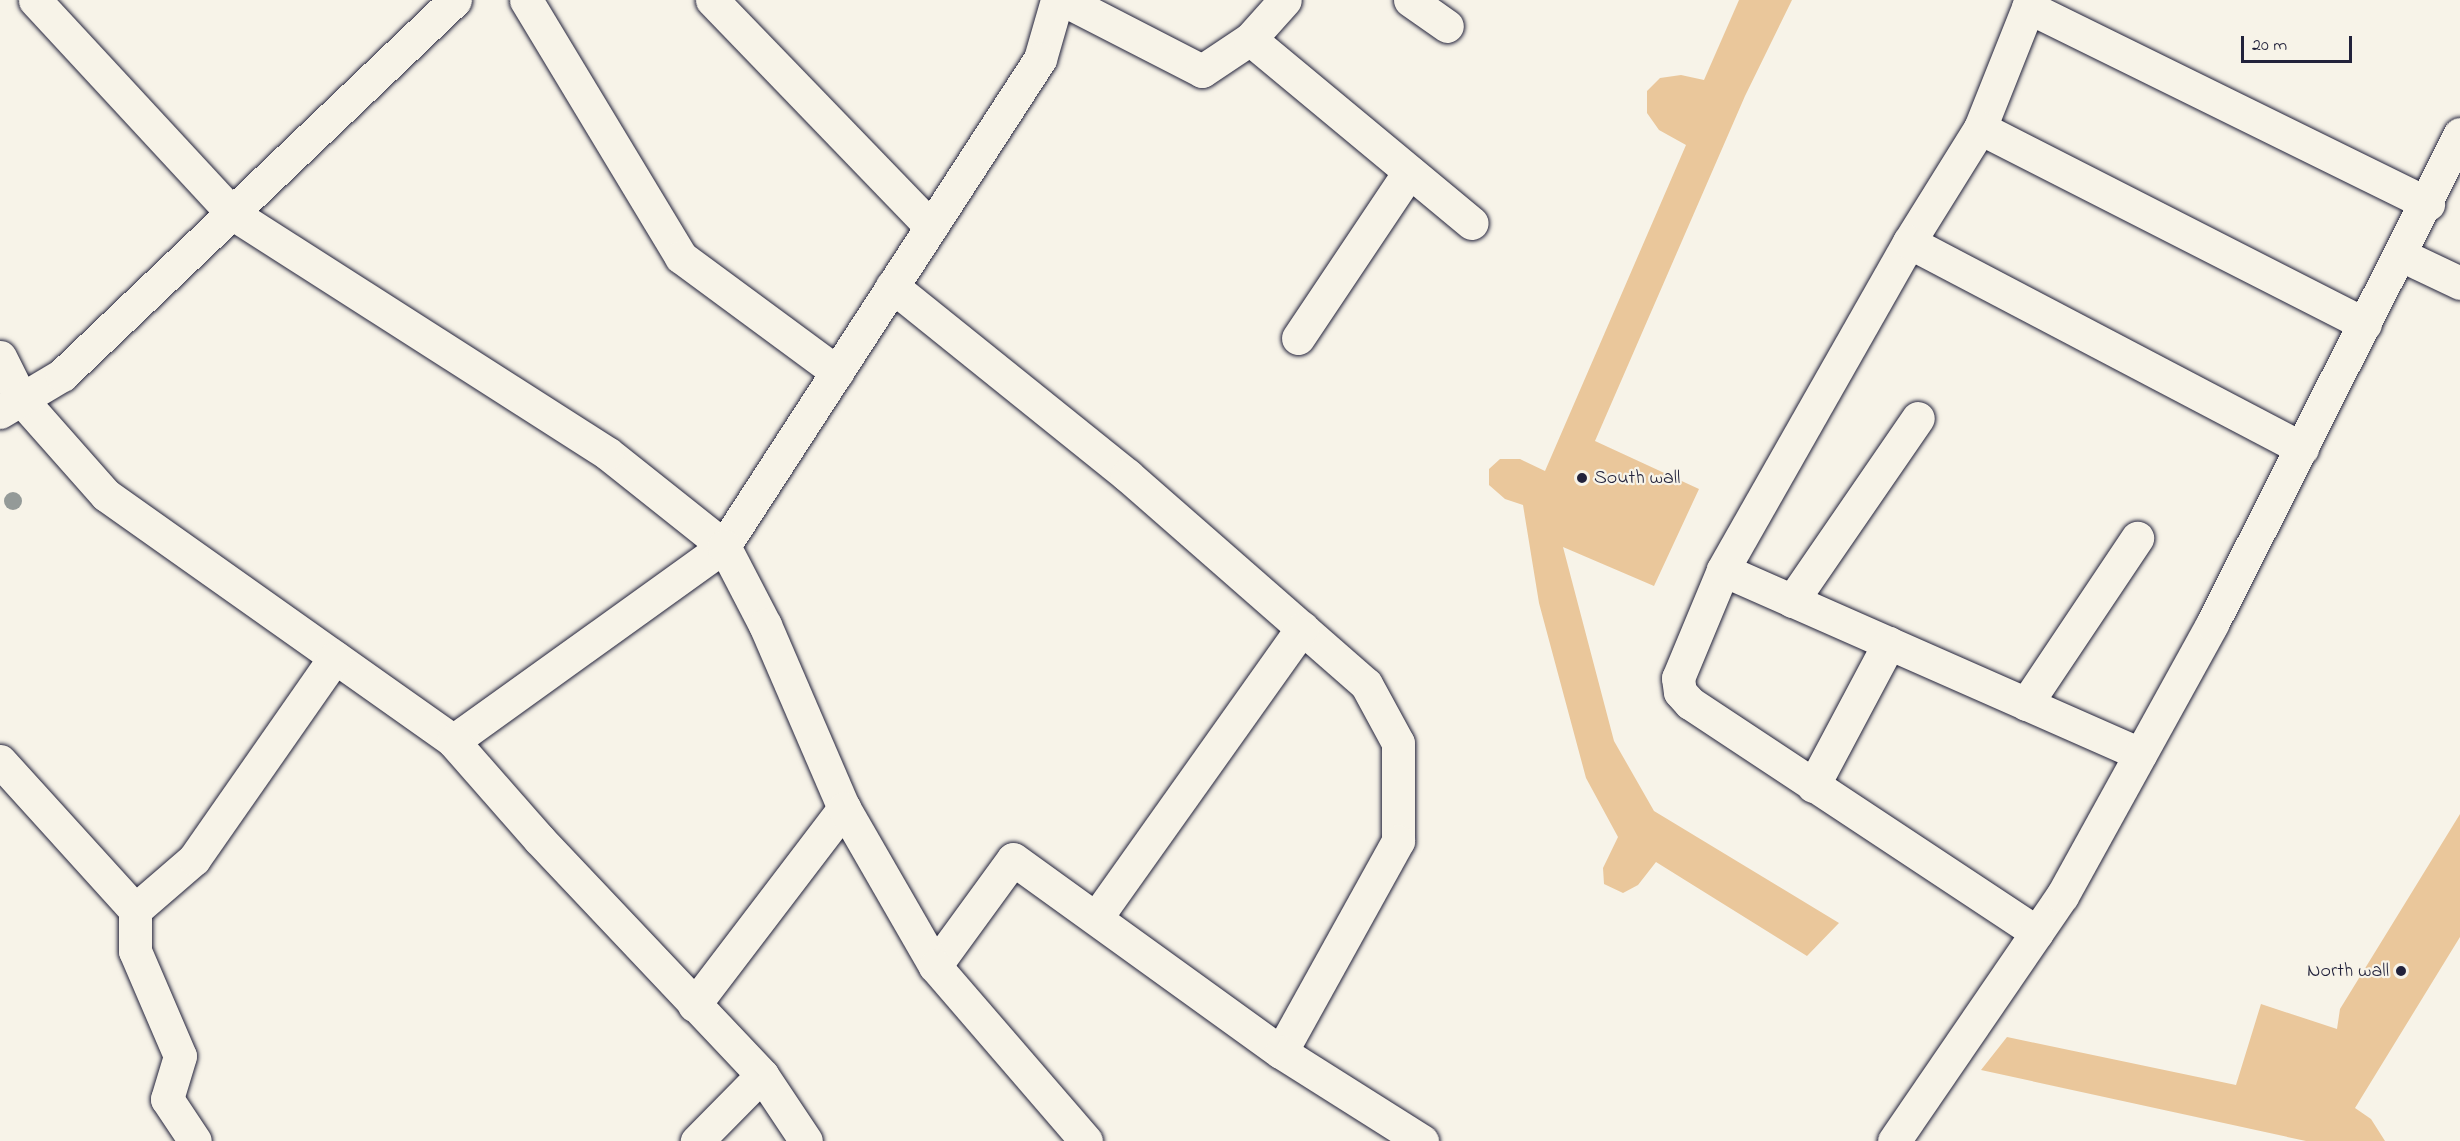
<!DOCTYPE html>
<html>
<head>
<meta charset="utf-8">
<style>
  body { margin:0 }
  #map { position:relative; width:2460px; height:1141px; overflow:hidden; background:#f7f3e8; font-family:"Indie Flower",sans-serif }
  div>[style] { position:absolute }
  .building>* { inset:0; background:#eac79b }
  .roads { filter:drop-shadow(0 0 2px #22223b) drop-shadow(0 0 2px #22223b) }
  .street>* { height:33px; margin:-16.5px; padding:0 16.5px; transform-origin:16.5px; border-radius:16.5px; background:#f7f3e8 }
  .secondary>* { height:33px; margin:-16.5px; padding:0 16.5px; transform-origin:16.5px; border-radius:16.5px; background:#f7f3e8 }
  .trees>* { width:18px; height:18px; margin:-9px; border-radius:50%; background:#949a98 }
  .dots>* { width:16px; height:16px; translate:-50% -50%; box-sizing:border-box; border:3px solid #f7f3e8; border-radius:50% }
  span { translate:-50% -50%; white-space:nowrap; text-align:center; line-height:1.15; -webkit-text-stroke:4.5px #f7f3e8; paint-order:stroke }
  .poi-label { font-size:20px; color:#22223b }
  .left { translate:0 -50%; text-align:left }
  .right { translate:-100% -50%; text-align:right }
  .scale { position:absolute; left:2241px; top:36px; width:111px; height:27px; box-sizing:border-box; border:3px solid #22223b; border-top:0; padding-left:8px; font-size:18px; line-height:21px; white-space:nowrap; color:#22223b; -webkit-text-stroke:4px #f7f3e8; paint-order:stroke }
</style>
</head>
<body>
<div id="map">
  <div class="building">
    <i style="clip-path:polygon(1739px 0,1792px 0,1745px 96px,1595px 441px,1699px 489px,1654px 586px,1563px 547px,1614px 741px,1654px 811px,1839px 923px,1807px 956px,1656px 862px,1638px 885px,1623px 893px,1604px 884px,1603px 868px,1618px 837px,1586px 778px,1539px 603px,1523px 505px,1505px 499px,1489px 485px,1489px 469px,1500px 459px,1520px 459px,1545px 471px,1686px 145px,1659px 130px,1647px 113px,1647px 91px,1660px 78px,1681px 75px,1704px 80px)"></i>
    <i style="clip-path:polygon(2460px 814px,2460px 937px,2355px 1108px,2371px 1119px,2385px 1141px,2306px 1141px,1981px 1070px,2007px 1037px,2236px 1085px,2261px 1004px,2337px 1029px,2340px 1009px)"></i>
  </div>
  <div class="roads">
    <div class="street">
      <i style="left:526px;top:0;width:300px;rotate:58.9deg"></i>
      <i style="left:681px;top:257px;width:194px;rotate:36.4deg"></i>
      <i style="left:712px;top:0;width:315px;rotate:46deg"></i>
      <i style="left:1064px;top:0;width:155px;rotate:27.2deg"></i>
      <i style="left:1202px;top:71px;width:58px;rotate:-33.7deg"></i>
      <i style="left:1250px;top:39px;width:52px;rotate:-48.1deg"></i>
      <i style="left:1410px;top:0;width:45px;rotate:35.1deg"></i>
      <i style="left:2031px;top:0;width:138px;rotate:111.7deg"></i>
      <i style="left:1980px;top:128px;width:134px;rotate:121.9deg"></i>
      <i style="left:1909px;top:242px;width:377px;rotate:119.6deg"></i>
      <i style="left:1723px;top:570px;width:117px;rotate:112.6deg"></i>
      <i style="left:1678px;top:678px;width:14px;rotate:82deg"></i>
      <i style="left:1680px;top:692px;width:15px;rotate:48deg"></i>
      <i style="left:1690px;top:703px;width:416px;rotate:33.5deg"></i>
      <i style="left:2028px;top:7px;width:446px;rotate:26.2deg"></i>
      <i style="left:1250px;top:39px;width:288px;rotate:39.7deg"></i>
      <i style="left:1980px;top:128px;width:432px;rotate:27deg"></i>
      <i style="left:1909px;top:242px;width:444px;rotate:27.7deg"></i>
      <i style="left:2401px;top:255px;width:65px;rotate:25.4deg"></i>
      <i style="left:892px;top:286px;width:302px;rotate:38.8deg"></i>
      <i style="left:1127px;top:475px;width:317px;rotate:41.2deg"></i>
      <i style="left:1366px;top:684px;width:67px;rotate:61.5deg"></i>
      <i style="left:1398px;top:743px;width:98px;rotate:90deg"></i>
      <i style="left:1398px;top:841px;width:241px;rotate:119deg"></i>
      <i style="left:1298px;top:338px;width:200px;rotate:-56.2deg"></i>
      <i style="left:0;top:357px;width:47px;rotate:63.4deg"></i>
      <i style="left:21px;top:399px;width:128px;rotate:48.5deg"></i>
      <i style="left:106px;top:495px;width:425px;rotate:35.3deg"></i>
      <i style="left:453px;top:741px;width:334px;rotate:-35.7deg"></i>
      <i style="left:724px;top:546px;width:149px;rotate:-141.5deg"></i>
      <i style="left:607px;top:453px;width:445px;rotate:-147.4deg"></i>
      <i style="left:232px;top:213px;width:290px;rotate:-132.8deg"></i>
      <i style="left:1723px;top:570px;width:456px;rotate:23.8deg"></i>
      <i style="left:1792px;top:601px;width:222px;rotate:-55.5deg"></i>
      <i style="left:2026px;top:704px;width:200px;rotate:-56.2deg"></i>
      <i style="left:453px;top:741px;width:130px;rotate:48.7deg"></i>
      <i style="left:539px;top:839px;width:325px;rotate:46.6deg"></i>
      <i style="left:762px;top:1075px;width:93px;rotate:134.6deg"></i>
      <i style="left:0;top:761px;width:201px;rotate:47.8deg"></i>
      <i style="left:135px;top:910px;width:78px;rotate:-40.8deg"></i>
      <i style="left:194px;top:859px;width:246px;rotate:-55.1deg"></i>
      <i style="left:1813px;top:786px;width:162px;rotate:-62deg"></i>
      <i style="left:135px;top:910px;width:41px;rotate:90deg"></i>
      <i style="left:135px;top:951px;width:114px;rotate:66.8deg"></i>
      <i style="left:180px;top:1056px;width:45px;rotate:106.8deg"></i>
      <i style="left:167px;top:1099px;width:50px;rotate:56.3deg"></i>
      <i style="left:1096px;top:918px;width:356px;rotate:-54.6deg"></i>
      <i style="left:935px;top:966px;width:132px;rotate:-53.9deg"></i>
      <i style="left:1013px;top:859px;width:330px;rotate:35.8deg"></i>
      <i style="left:1281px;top:1052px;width:167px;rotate:32.3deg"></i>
      <i style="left:694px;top:1005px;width:248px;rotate:-52.7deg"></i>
      <i style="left:762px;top:1075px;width:79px;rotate:56.3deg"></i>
      <i style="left:1894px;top:1141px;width:297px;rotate:-55.6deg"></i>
      <i style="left:2062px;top:896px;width:311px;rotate:-61.1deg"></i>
      <i style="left:2212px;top:624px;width:549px;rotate:-63.16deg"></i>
    </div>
    <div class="secondary">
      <i style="left:1057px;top:0;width:61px;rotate:106.1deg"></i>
      <i style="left:1040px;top:59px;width:581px;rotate:122.98deg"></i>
      <i style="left:724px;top:546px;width:89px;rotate:62.6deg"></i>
      <i style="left:765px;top:625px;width:199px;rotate:66.7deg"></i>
      <i style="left:844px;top:808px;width:182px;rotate:60.1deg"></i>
      <i style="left:935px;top:966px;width:231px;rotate:49.2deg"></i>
      <i style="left:0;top:412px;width:72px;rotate:-30.8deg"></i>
      <i style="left:62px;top:375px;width:543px;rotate:-43.66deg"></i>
    </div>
  </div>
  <div class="trees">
    <i style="left:13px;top:501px"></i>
  </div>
  <div class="dots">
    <i style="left:1582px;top:478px;background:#22223b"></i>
    <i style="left:2401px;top:971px;background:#22223b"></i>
  </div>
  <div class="poi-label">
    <span class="left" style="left:1594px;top:478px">South wall</span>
    <span class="right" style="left:2389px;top:971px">North wall</span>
  </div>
  <div class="scale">20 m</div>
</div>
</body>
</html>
